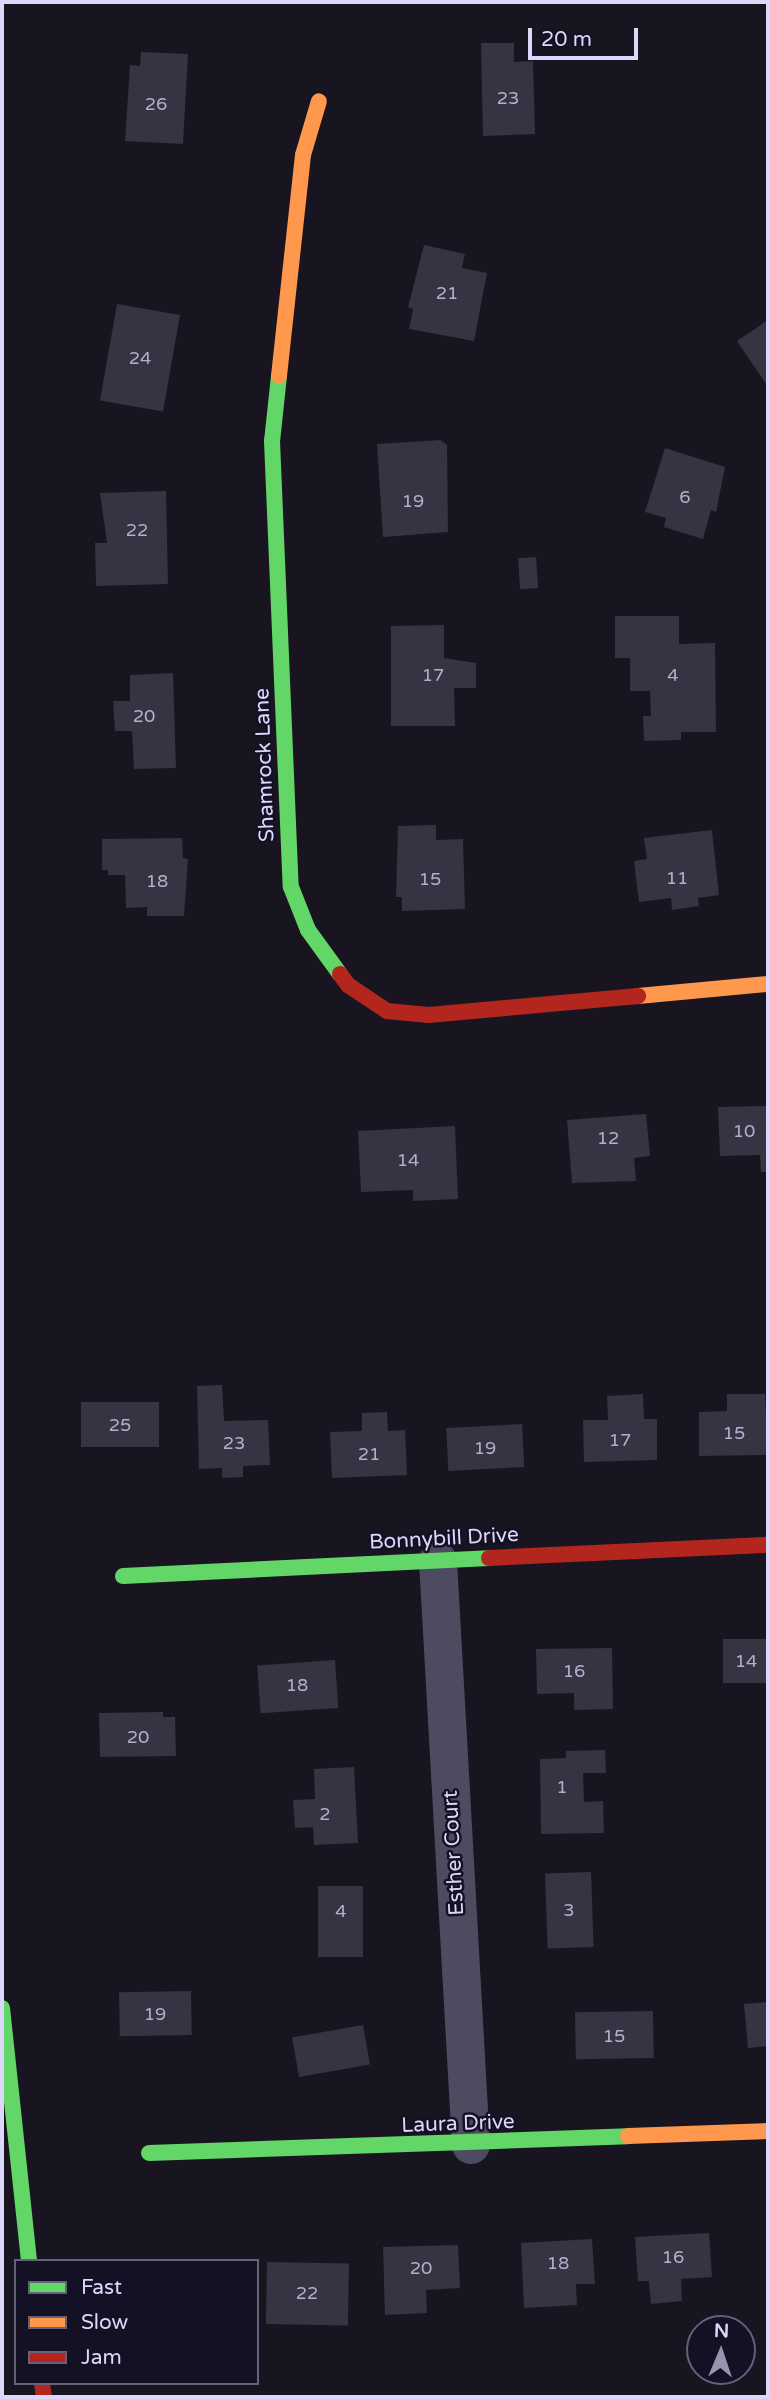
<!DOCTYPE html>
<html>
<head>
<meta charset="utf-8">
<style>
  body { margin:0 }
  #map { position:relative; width:770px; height:2399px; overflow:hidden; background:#181520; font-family:"Varela Round",sans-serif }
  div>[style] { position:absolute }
  .building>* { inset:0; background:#363342; transform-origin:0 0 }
  .street>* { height:38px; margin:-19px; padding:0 19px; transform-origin:19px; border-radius:19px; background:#4d4b5f }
  .fast>* { height:16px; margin:-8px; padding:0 8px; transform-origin:8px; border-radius:8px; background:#63d668 }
  .slow>* { height:16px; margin:-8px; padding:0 8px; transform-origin:8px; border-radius:8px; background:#ff974d }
  .jam>* { height:16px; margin:-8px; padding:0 8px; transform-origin:8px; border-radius:8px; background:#b3261e }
  span { translate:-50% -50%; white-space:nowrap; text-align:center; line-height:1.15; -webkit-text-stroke:5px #151124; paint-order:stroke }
  .number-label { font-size:18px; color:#b3afcd }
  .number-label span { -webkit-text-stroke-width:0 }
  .street-label { font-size:21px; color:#ddd8fb }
  .frame { position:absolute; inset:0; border:4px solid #ddd8fb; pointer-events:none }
  .legend { position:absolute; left:14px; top:2259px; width:245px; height:126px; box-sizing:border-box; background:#151124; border:2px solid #65617a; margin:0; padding:9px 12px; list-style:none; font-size:21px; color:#ddd8fb }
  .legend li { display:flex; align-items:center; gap:14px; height:35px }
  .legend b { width:35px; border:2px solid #65617a }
  .north { position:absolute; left:686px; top:2315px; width:70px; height:70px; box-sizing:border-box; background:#151124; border:2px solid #65617a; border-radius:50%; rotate:2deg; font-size:19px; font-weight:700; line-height:28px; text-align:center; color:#ddd8fb }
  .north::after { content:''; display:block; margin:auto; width:24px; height:32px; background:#9894ae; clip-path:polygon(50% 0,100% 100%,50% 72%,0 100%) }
  .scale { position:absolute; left:528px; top:28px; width:110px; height:32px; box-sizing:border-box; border:4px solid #ddd8fb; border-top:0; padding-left:9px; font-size:21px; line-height:24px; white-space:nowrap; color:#ddd8fb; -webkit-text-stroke:5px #151124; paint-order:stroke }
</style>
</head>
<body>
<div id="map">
  <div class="building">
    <i style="clip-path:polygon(481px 43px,514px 43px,514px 62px,533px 61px,535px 134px,483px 136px)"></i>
    <i style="clip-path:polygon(141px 52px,188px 54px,183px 144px,125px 141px,130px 65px,140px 66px)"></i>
    <i style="clip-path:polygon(424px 245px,465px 254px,462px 268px,487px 273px,474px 341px,409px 329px,413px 309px,408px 307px)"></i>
    <i style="left:117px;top:304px;width:64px;height:98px;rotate:10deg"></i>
    <i style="clip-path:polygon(768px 320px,768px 387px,737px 341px)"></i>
    <i style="clip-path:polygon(440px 440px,447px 445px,448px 532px,383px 537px,377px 444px)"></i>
    <i style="clip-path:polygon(665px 448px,725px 467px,716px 512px,711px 510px,703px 539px,664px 527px,666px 518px,645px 512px)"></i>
    <i style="clip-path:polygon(166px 491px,168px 584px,96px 586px,95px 543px,107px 543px,100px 493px)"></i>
    <i style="left:536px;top:557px;width:31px;height:18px;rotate:86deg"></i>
    <i style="clip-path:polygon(615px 616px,679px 616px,679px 644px,715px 643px,716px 732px,681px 732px,681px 740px,644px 741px,643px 716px,651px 716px,650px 691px,630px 691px,630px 658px,615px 658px)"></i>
    <i style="clip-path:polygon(444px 625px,444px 658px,476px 663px,476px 688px,454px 688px,455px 726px,391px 726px,391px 626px)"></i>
    <i style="clip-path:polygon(173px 673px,176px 768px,134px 769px,132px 731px,115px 731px,113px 701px,130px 701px,130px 675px)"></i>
    <i style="clip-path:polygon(436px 825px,436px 840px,463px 839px,465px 909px,402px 911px,402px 897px,396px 897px,398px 826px)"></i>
    <i style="clip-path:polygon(712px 830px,719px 895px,698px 898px,699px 906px,672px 910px,671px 898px,639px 902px,634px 861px,647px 859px,644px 838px)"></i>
    <i style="clip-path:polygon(182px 838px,183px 858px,188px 859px,184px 916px,147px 916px,147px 907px,126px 908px,125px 875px,108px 875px,108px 870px,102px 870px,102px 839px)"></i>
    <i style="clip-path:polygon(768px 1106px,768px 1172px,761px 1172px,760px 1155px,720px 1156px,718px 1107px)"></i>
    <i style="clip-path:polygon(646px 1114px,650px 1156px,634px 1158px,636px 1181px,572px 1183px,567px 1120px)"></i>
    <i style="clip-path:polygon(455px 1126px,458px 1199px,413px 1201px,413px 1190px,361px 1192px,358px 1131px)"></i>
    <i style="clip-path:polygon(222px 1385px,224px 1421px,268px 1420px,270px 1465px,243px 1466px,243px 1477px,222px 1478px,222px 1468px,199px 1469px,197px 1386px)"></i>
    <i style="clip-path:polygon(643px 1394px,644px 1419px,657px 1419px,657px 1460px,584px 1462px,583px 1420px,608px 1420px,607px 1396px)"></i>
    <i style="clip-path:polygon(727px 1394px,765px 1394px,768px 1455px,699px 1456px,699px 1412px,727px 1411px)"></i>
    <i style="left:159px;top:1402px;width:45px;height:78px;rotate:90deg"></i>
    <i style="clip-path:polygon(387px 1412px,388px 1431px,405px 1430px,407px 1475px,332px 1478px,330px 1432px,362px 1431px,362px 1413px)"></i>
    <i style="left:522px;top:1424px;width:43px;height:76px;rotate:87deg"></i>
    <i style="left:768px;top:1639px;width:44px;height:45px;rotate:90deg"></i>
    <i style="clip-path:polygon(612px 1648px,613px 1709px,574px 1710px,574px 1693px,537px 1694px,536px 1649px)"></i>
    <i style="left:335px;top:1660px;width:48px;height:78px;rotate:86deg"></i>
    <i style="clip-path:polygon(163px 1712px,163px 1717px,175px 1717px,176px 1756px,100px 1757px,99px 1713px)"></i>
    <i style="clip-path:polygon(605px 1750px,606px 1773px,583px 1773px,584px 1802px,603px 1801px,604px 1833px,541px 1834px,540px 1759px,566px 1758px,566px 1751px)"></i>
    <i style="clip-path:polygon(354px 1767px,358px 1843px,314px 1845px,313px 1827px,295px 1828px,293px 1800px,315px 1799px,314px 1769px)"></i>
    <i style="left:591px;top:1872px;width:75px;height:46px;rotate:88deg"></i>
    <i style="left:318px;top:1886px;width:45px;height:71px"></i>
    <i style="left:191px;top:1991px;width:44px;height:72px;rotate:89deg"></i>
    <i style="clip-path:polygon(768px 2002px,768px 2046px,748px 2048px,744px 2004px)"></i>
    <i style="left:653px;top:2011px;width:47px;height:78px;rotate:89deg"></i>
    <i style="left:363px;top:2025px;width:40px;height:72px;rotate:80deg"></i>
    <i style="clip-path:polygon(709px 2233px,712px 2277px,681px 2279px,682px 2301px,651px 2304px,649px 2281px,638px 2281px,635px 2237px)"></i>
    <i style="clip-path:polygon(592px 2239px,595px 2284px,576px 2284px,577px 2305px,524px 2308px,521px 2243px)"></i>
    <i style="clip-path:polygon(458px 2245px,460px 2288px,426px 2290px,427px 2313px,385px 2315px,383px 2247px)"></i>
    <i style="left:267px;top:2262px;width:82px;height:62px;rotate:1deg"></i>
  </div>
  <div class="street">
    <i style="left:438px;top:1561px;width:585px;rotate:86.77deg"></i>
  </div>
  <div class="fast">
    <i style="left:279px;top:376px;width:65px;rotate:96.1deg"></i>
    <i style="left:272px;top:441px;width:446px;rotate:87.6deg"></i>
    <i style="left:291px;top:887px;width:46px;rotate:68.4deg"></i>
    <i style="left:308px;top:930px;width:54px;rotate:54deg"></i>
    <i style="left:123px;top:1576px;width:366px;rotate:-2.8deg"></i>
    <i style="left:2px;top:2008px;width:254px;rotate:83.9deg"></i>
    <i style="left:149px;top:2153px;width:479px;rotate:-2deg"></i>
  </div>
  <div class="slow">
    <i style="left:279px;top:376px;width:222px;rotate:-83.8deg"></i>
    <i style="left:303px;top:155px;width:56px;rotate:-73.5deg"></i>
    <i style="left:638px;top:996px;width:131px;rotate:-5.3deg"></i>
    <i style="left:628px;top:2136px;width:140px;rotate:-2deg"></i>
  </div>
  <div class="jam">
    <i style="left:340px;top:974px;width:14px;rotate:54deg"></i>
    <i style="left:348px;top:985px;width:47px;rotate:33.7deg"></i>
    <i style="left:387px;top:1011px;width:42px;rotate:5.4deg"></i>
    <i style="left:429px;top:1015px;width:210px;rotate:-5.2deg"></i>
    <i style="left:489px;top:1558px;width:279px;rotate:-2.7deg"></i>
    <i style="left:42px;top:2383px;width:14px;rotate:82deg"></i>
  </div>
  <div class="number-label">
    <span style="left:508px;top:98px">23</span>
    <span style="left:156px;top:104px">26</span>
    <span style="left:447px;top:293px">21</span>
    <span style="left:140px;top:358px">24</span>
    <span style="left:685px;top:497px">6</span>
    <span style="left:413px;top:501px">19</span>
    <span style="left:137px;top:530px">22</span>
    <span style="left:433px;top:675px">17</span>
    <span style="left:673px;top:675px">4</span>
    <span style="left:144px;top:716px">20</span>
    <span style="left:677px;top:878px">11</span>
    <span style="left:430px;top:879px">15</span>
    <span style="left:157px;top:881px">18</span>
    <span style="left:744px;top:1131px">10</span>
    <span style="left:608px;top:1138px">12</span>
    <span style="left:408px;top:1160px">14</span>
    <span style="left:120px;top:1425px">25</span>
    <span style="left:734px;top:1433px">15</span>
    <span style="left:620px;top:1440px">17</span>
    <span style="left:234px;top:1443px">23</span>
    <span style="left:485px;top:1448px">19</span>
    <span style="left:369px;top:1454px">21</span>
    <span style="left:746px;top:1661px">14</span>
    <span style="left:574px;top:1671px">16</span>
    <span style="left:297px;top:1685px">18</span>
    <span style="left:138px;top:1737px">20</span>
    <span style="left:562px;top:1787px">1</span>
    <span style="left:325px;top:1814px">2</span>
    <span style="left:569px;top:1910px">3</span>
    <span style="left:341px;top:1911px">4</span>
    <span style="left:155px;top:2014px">19</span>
    <span style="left:614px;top:2036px">15</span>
    <span style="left:673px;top:2257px">16</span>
    <span style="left:558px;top:2263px">18</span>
    <span style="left:421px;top:2268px">20</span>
    <span style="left:307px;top:2293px">22</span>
  </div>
  <div class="street-label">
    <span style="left:265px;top:765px;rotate:-92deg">Shamrock Lane</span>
    <span style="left:444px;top:1539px;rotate:-3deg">Bonnybill Drive</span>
    <span style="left:454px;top:1853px;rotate:-93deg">Esther Court</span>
    <span style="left:458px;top:2124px;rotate:-2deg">Laura Drive</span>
  </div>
  <div class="frame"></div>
  <ul class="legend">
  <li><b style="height:9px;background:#63d668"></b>Fast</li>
  <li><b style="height:9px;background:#ff974d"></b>Slow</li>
  <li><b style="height:9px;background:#b3261e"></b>Jam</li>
  </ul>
  <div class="north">N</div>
  <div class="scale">20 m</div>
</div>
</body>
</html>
